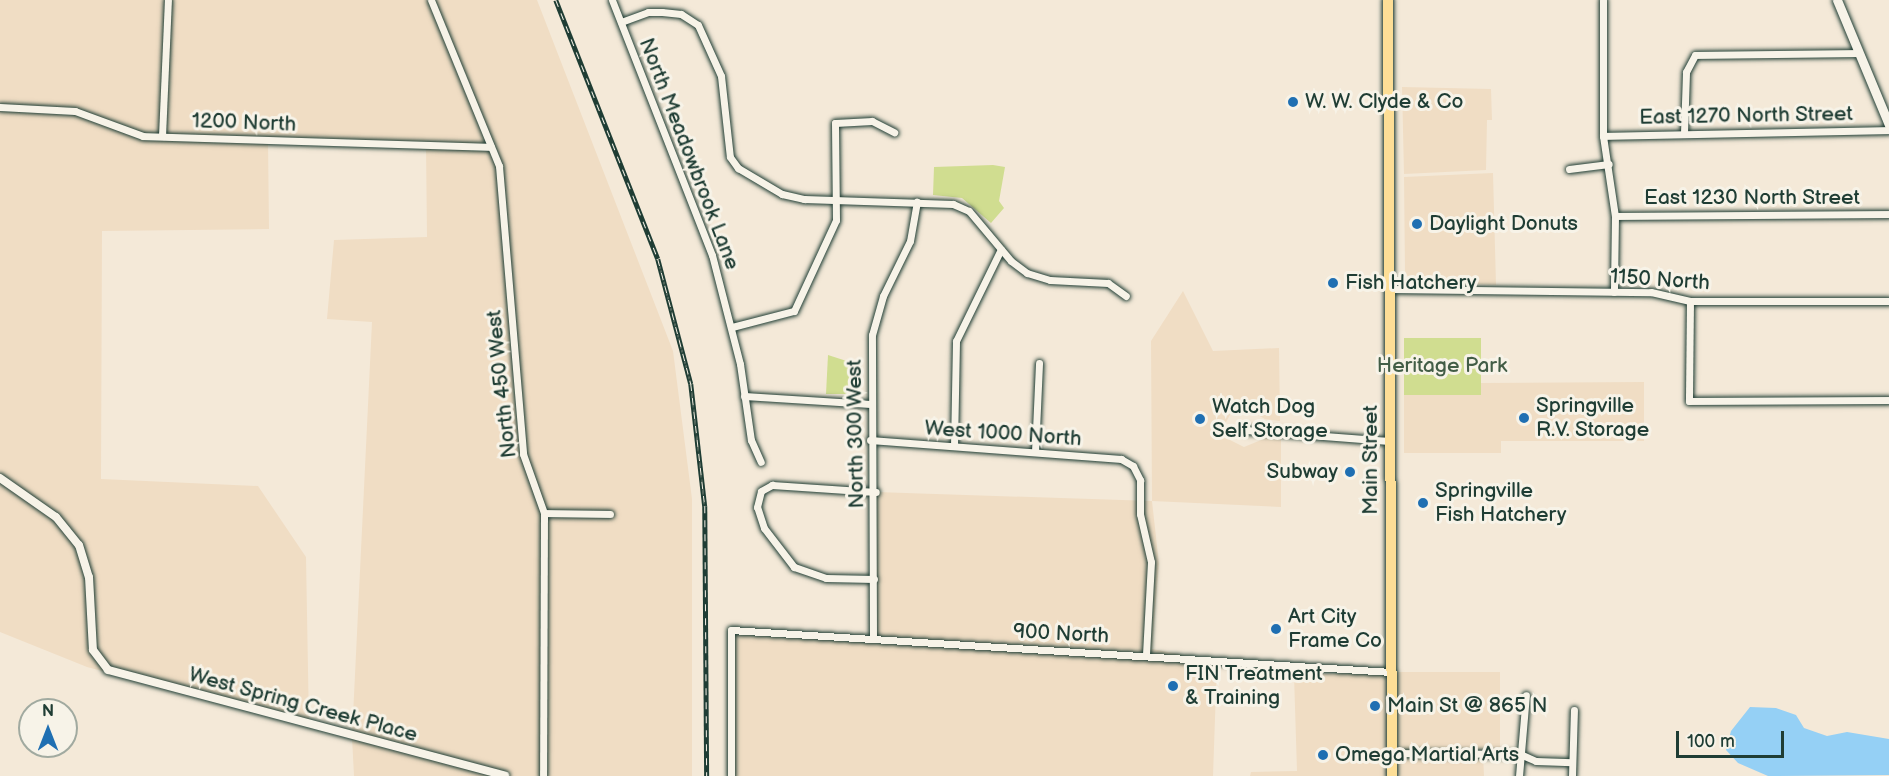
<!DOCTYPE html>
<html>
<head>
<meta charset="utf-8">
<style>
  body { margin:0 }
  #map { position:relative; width:1889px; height:776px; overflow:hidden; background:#f4e9d8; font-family:"Balsamiq Sans",sans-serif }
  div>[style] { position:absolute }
  .built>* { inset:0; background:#f0ddc4 }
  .green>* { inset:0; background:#d0dd90; transform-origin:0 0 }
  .water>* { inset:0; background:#95d0f5 }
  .roads { filter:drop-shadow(0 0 2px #1f3d34) drop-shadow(0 0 2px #1f3d34) }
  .minor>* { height:7px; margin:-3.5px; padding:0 3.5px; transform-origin:3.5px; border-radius:3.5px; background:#f7f3e8 }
  .tertiary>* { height:8px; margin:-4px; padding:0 4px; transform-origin:4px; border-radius:4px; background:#f7f3e8 }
  .secondary>* { height:9px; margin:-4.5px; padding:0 4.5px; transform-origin:4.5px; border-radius:4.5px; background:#f7f3e8 }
  .primary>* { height:10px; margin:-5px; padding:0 5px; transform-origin:5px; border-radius:5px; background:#fdde96 }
  .rail>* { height:4.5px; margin-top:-2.25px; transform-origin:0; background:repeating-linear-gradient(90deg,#f7f3e8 0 7px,#1f3d34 0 14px); box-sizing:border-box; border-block:2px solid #1f3d34 }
  .dots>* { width:16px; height:16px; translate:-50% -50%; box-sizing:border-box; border:3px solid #f7f3e8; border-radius:50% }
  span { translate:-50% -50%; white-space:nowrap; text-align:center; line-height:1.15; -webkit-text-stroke:6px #f7f3e8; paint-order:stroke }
  .poi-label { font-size:21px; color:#1f3d34 }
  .left { translate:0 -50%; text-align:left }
  .right { translate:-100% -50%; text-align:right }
  .street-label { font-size:21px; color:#1f3d34 }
  .park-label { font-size:21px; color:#425d46 }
  .north { position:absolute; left:18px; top:698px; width:60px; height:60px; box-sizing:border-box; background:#f7f3e8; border:2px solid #a1aaa0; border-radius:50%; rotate:0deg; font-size:16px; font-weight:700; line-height:24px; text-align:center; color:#1f3d34 }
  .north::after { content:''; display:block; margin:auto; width:21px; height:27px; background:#1f6fb2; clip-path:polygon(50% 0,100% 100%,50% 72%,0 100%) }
  .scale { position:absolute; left:1676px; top:731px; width:108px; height:27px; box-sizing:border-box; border:3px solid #1f3d34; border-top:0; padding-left:8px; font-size:18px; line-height:21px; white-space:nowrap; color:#1f3d34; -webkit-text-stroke:4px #f7f3e8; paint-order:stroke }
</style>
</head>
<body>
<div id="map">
  <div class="built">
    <i style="clip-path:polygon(0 0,537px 0,673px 351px,692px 499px,692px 776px,354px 776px,352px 737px,372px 322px,327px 319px,334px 240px,427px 237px,426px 145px,268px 141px,269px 229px,102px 231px,101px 479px,258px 486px,306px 557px,309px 726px,87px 667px,0 632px)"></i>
    <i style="clip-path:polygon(1402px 87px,1491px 89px,1492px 120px,1487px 120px,1486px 170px,1404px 174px)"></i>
    <i style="clip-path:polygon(1493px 173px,1496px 285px,1410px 281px,1405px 271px,1404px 177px)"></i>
    <i style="clip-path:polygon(1183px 291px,1213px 351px,1279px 348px,1280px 421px,1265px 419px,1244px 407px,1231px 413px,1224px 426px,1230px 440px,1244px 447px,1266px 438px,1281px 438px,1281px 507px,1152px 501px,1159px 564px,1152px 649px,1217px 661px,1213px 776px,731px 776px,731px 630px,873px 637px,876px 492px,1152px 501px,1151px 341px)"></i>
    <i style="clip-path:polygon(1644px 382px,1644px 441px,1501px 441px,1501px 453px,1404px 453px,1404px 395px,1480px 395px,1480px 383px)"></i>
    <i style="clip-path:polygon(1391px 672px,1500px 672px,1500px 754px,1483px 754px,1484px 776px,1250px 776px,1251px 772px,1297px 771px,1294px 675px)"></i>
  </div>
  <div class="green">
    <i style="clip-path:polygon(993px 165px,1005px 167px,999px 201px,1004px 208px,991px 223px,962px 198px,933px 195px,934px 167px)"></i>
    <i style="left:1404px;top:338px;width:77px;height:57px"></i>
    <i style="clip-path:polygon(828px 355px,862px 366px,861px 394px,826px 394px)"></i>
  </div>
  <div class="water">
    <i style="clip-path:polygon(1750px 707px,1776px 708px,1796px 715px,1804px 728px,1827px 736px,1847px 732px,1889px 739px,1889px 775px,1768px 776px,1738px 763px,1726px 750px,1731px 731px)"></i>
  </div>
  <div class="roads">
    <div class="minor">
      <i style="left:431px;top:0;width:179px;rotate:67.7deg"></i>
      <i style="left:499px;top:166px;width:289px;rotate:85.2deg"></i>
      <i style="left:523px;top:454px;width:63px;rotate:70.4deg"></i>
      <i style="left:544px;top:513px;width:263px;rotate:90.2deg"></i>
      <i style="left:612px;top:0;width:274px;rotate:68.6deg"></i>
      <i style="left:712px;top:255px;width:113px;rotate:75.6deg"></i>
      <i style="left:740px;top:364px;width:77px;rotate:81.8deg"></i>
      <i style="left:751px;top:440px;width:24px;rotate:66deg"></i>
      <i style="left:1603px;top:0;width:136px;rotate:90deg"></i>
      <i style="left:1603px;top:136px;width:81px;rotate:81.5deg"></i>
      <i style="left:1615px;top:216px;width:76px;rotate:90.8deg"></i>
      <i style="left:621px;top:22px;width:29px;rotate:-20deg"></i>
      <i style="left:648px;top:12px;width:14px"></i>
      <i style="left:662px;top:12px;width:19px;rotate:6deg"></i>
      <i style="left:681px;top:14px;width:20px;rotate:33deg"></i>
      <i style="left:698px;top:25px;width:56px;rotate:65.7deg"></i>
      <i style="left:721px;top:76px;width:81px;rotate:83.7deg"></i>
      <i style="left:730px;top:157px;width:14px;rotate:54deg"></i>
      <i style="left:738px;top:168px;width:51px;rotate:30.6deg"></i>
      <i style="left:782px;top:194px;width:23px;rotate:13deg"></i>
      <i style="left:804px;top:199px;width:149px;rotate:1.9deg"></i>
      <i style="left:953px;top:204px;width:17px;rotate:24deg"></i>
      <i style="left:969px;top:211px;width:65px;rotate:50deg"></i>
      <i style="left:1011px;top:261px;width:20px;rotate:37deg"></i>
      <i style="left:1027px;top:273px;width:24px;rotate:17deg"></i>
      <i style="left:1050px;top:280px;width:58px;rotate:3deg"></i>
      <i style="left:1108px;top:283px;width:22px;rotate:36deg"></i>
      <i style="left:0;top:107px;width:75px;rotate:3.1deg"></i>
      <i style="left:75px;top:111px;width:72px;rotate:20.2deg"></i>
      <i style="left:143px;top:136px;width:348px;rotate:1.8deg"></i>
      <i style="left:1684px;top:133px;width:61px;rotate:-88.1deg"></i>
      <i style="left:1686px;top:72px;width:19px;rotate:-62deg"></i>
      <i style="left:1695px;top:55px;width:163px;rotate:-0.7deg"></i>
      <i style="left:162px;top:136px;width:136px;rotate:-87.5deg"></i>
      <i style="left:1603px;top:136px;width:286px;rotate:-1.2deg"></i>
      <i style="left:1569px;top:169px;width:40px;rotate:-7.1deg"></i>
      <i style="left:1615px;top:216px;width:274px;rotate:-0.4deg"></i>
      <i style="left:1392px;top:289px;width:259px;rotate:0.7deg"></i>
      <i style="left:1651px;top:292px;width:40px;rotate:13deg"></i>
      <i style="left:1690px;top:301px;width:199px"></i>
      <i style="left:1690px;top:301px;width:100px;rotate:90.6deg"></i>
      <i style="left:1689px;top:401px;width:200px;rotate:-0.3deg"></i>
      <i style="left:732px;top:327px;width:64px;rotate:-14.5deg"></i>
      <i style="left:794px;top:311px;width:100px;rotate:-65.2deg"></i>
      <i style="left:836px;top:220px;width:97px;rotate:-90.6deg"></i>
      <i style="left:835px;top:123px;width:37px;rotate:-3deg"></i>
      <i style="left:872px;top:121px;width:25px;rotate:27deg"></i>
      <i style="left:744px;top:396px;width:127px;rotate:3.6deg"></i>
      <i style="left:1246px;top:430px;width:144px;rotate:4.4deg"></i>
      <i style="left:870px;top:440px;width:252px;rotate:4.3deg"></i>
      <i style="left:1121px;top:459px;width:14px;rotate:30deg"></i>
      <i style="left:1133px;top:466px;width:16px;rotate:63deg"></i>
      <i style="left:1140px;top:480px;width:34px;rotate:90deg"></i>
      <i style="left:1140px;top:514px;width:49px;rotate:77.1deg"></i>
      <i style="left:1151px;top:562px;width:92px;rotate:93.1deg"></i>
      <i style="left:954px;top:446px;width:105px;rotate:-88.9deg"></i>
      <i style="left:956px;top:341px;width:102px;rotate:-63.9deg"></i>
      <i style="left:1035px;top:452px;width:89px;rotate:-87.4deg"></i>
      <i style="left:544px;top:513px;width:66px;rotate:0.9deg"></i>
      <i style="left:874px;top:579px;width:48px;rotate:-178.8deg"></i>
      <i style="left:826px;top:578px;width:34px;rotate:-161deg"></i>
      <i style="left:794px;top:567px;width:49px;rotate:-127.6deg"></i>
      <i style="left:764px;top:528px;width:22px;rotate:-108deg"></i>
      <i style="left:757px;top:507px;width:16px;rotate:-76deg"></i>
      <i style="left:761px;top:491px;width:13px;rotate:-29deg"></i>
      <i style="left:772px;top:485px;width:104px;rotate:3.9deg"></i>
      <i style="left:873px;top:637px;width:302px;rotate:-90.2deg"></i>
      <i style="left:872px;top:335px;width:41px;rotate:-74.2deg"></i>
      <i style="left:883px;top:296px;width:61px;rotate:-63.9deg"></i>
      <i style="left:910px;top:241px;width:40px;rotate:-80deg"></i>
      <i style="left:1392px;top:753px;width:128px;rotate:0.4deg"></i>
      <i style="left:1520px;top:754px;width:17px;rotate:24deg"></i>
      <i style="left:1536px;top:761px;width:36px;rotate:2deg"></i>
      <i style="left:731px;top:776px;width:146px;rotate:-90deg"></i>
      <i style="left:731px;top:630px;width:661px;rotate:3.64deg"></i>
      <i style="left:1519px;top:776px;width:81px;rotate:-85.1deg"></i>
      <i style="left:1572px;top:776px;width:66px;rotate:-88.3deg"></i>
    </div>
    <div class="tertiary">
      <i style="left:0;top:478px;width:68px;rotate:34.9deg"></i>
      <i style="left:56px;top:517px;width:36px;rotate:51deg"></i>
      <i style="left:79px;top:545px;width:34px;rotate:73deg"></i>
      <i style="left:89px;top:577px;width:73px;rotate:86.9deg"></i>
      <i style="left:93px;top:650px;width:25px;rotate:53deg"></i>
      <i style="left:108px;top:670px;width:411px;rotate:14.9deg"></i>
    </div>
    <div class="secondary">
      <i style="left:1837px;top:0;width:135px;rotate:67.4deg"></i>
    </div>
    <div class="primary">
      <i style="left:1388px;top:0;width:776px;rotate:89.7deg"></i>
    </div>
  </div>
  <div class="rail">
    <i style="left:556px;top:0;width:278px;rotate:68.5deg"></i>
    <i style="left:658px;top:259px;width:129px;rotate:75.2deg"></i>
    <i style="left:691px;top:384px;width:123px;rotate:83.5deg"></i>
    <i style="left:705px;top:506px;width:270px;rotate:89.6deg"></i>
  </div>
  <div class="dots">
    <i style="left:1293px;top:102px;background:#1f6fb2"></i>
    <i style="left:1417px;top:224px;background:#1f6fb2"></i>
    <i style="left:1333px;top:283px;background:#1f6fb2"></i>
    <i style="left:1524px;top:418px;background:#1f6fb2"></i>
    <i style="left:1200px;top:419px;background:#1f6fb2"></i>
    <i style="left:1350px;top:472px;background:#1f6fb2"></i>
    <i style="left:1423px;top:503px;background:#1f6fb2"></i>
    <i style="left:1276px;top:629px;background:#1f6fb2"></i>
    <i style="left:1173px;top:686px;background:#1f6fb2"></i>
    <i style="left:1375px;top:706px;background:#1f6fb2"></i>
    <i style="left:1323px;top:755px;background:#1f6fb2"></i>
  </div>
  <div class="poi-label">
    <span class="left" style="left:1305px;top:102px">W. W. Clyde &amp; Co</span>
    <span class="left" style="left:1429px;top:224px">Daylight Donuts</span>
    <span class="left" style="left:1345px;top:283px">Fish Hatchery</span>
    <span class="left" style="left:1536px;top:418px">Springville<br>R.V. Storage</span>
    <span class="left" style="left:1212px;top:419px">Watch Dog<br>Self Storage</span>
    <span class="right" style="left:1338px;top:472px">Subway</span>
    <span class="left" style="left:1435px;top:503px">Springville<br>Fish Hatchery</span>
    <span class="left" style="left:1288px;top:629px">Art City<br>Frame Co</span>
    <span class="left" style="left:1185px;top:686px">FIN Treatment<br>&amp; Training</span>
    <span class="left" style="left:1387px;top:706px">Main St @ 865 N</span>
    <span class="left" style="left:1335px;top:755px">Omega Martial Arts</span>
  </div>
  <div class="street-label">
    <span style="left:1746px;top:116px;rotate:-1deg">East 1270 North Street</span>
    <span style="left:244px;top:123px;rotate:2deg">1200 North</span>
    <span style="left:689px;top:154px;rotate:69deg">North Meadowbrook Lane</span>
    <span style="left:1752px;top:198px">East 1230 North Street</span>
    <span style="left:1660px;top:280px;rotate:4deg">1150 North</span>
    <span style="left:502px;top:384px;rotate:-96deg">North 450 West</span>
    <span style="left:856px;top:434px;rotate:-91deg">North 300 West</span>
    <span style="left:1003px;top:434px;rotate:4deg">West 1000 North</span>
    <span style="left:1371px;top:460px;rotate:-90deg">Main Street</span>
    <span style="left:1061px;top:634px;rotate:3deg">900 North</span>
    <span style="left:303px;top:705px;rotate:15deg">West Spring Creek Place</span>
  </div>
  <div class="park-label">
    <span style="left:1442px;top:366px">Heritage Park</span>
  </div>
  <div class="north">N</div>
  <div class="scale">100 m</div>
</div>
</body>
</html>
